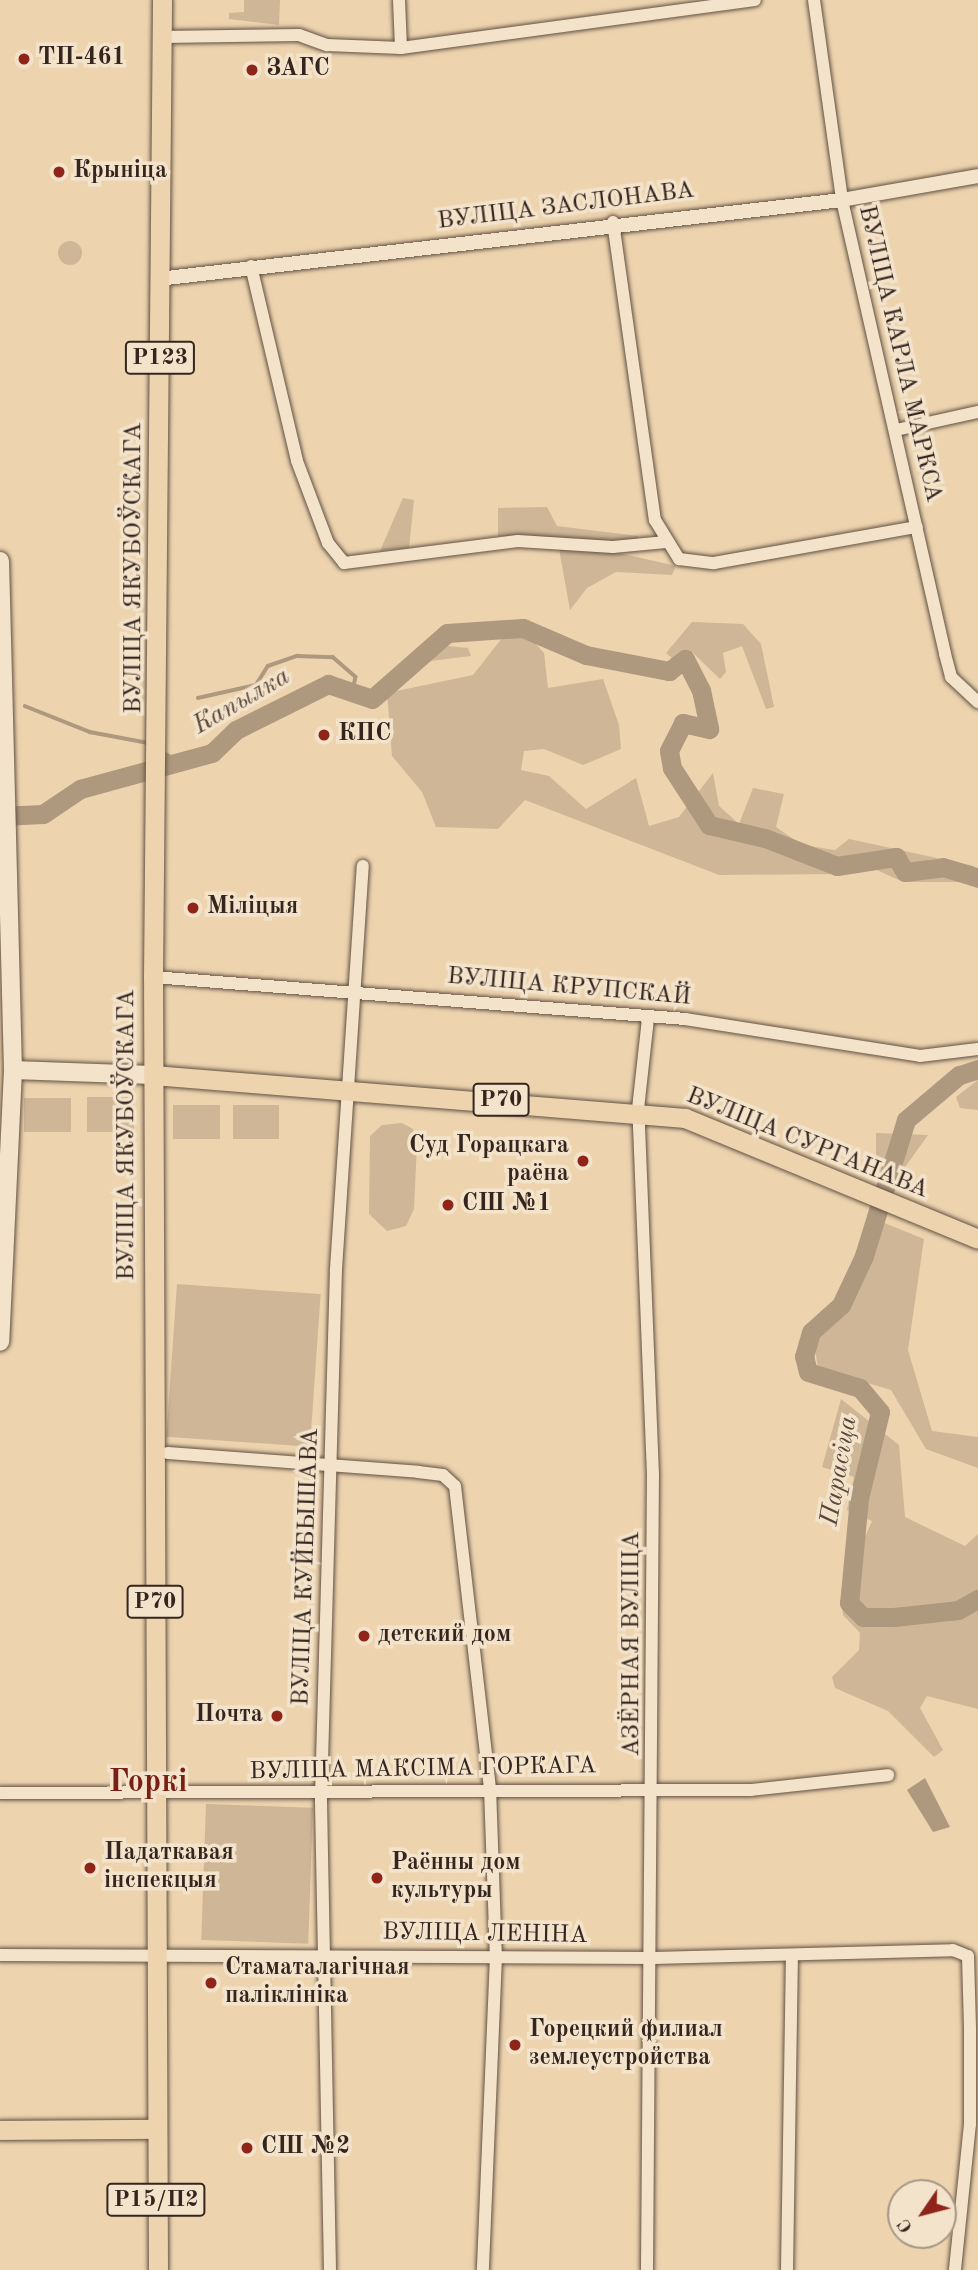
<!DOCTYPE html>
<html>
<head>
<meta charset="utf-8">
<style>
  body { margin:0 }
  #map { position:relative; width:978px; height:2270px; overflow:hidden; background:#edd4af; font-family:"Old Standard TT",serif }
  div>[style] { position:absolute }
  .green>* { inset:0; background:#ceb697; transform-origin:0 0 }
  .round { border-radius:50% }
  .water>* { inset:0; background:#ae987e }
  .stream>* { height:3.5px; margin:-1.75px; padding:0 1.75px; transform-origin:1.75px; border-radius:1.75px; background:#ae987e }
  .river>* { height:19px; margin:-9.5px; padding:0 9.5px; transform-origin:9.5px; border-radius:9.5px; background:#ae987e }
  .roads { filter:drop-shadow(0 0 2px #625143) drop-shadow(0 0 2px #625143) }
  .minor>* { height:12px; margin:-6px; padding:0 6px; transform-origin:6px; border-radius:6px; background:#f3e3cb }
  .tertiary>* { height:14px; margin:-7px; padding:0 7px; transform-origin:7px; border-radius:7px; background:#f3e3cb }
  .secondary>* { height:18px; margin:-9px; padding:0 9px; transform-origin:9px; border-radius:9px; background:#f3e3cb }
  .primary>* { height:19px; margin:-9.5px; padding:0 9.5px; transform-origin:9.5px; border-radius:9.5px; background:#edd4af }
  .dots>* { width:19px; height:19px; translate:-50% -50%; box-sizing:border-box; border:4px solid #f3e3cb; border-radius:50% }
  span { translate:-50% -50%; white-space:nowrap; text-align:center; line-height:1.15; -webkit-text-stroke:7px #f3e3cb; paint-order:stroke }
  .shield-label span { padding:2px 5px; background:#f3e3cb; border:2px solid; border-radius:5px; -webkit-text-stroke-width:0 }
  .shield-label { font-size:23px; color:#34251f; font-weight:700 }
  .poi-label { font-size:24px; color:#34251f; font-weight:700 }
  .left { translate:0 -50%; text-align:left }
  .right { translate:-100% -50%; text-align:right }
  .street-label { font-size:24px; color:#34251f }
  .water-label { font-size:26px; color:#59483c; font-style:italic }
  .district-label { font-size:32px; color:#7a1f14; font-weight:700 }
  .north { position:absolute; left:887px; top:2179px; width:70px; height:70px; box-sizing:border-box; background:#f3e3cb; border:2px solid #a79786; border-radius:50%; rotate:235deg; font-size:19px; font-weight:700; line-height:28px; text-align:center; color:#34251f }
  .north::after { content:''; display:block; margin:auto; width:24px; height:32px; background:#8f2418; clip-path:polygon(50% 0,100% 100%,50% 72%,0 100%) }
</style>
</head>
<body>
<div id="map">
  <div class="green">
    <i style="clip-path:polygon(244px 0,280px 0,279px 25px,229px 19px,229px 13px,244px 12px)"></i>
    <i class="round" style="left:58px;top:241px;width:24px;height:24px"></i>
    <i style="clip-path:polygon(403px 498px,414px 500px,409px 548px,380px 551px)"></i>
    <i style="clip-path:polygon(547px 507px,557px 526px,638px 536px,638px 542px,498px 536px,498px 508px)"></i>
    <i style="clip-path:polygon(559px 549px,606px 550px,676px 566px,672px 575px,616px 572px,587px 588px,570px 610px)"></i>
    <i style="clip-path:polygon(692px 622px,743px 624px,761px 644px,774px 707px,766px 709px,742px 646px,723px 653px,726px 672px,720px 679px,692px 652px,673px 659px,666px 653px)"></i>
    <i style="clip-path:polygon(528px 635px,544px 653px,548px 688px,603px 679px,619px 725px,621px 749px,583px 765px,544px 749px,524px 751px,521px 770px,549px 776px,586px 809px,636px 778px,649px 826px,679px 817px,713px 773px,719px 806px,739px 824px,753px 788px,784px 794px,776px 827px,802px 845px,835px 850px,849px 839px,974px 866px,962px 882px,903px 882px,866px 865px,838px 874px,719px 875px,525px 800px,498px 829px,436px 827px,422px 792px,392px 756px,387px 693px,473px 675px,502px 638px)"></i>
    <i style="clip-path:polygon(438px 645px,468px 648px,471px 656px,430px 661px,406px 676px)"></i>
    <i style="clip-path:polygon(978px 1080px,978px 1110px,960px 1108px,956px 1097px)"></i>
    <i style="left:87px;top:1097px;width:47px;height:35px"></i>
    <i style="left:24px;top:1098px;width:47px;height:34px"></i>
    <i style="left:173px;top:1105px;width:47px;height:34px"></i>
    <i style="left:233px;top:1105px;width:46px;height:34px"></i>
    <i style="clip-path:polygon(402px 1123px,413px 1129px,417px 1144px,414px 1209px,406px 1226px,387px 1231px,369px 1214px,370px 1136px,382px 1125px)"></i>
    <i style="clip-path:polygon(876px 1133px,928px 1135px,898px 1177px,876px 1171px)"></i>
    <i style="clip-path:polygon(877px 1220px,924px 1239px,908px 1350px,932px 1431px,978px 1437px,978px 1468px,926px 1449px,891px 1390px,818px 1368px,814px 1343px,862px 1282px)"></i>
    <i style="left:177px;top:1284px;width:144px;height:153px;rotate:4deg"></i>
    <i style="clip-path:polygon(841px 1399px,899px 1445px,905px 1517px,965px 1546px,978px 1534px,978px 1709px,927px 1696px,920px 1708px,943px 1750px,934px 1757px,888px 1711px,835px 1688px,832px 1677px,859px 1650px,860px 1633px,843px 1615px,841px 1591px,872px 1521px,847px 1510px,854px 1477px,822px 1467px)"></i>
    <i style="left:206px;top:1804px;width:107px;height:136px;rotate:2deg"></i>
  </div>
  <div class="water">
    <i style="clip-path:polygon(925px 1778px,950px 1827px,933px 1832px,907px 1790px)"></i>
  </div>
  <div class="stream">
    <i style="left:198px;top:698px;width:59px;rotate:-12.6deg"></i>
    <i style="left:256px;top:685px;width:22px;rotate:-58deg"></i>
    <i style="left:268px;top:666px;width:31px;rotate:-19deg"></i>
    <i style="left:297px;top:656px;width:36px;rotate:2deg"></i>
    <i style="left:333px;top:657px;width:30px;rotate:41deg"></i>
    <i style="left:356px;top:677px;width:14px;rotate:102deg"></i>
    <i style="left:25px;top:706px;width:70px;rotate:21.8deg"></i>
    <i style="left:90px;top:732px;width:59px;rotate:10.7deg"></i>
    <i style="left:161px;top:751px;width:19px;rotate:32deg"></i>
  </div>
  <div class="river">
    <i style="left:0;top:816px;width:43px;rotate:-2.7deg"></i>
    <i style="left:43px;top:814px;width:45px;rotate:-34deg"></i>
    <i style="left:80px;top:789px;width:137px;rotate:-15.3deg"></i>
    <i style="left:212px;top:753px;width:33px;rotate:-44deg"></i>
    <i style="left:236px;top:730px;width:103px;rotate:-26.6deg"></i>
    <i style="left:328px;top:684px;width:46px;rotate:18.8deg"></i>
    <i style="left:372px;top:699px;width:100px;rotate:-41.3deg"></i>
    <i style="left:447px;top:633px;width:76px;rotate:-3.8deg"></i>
    <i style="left:523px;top:628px;width:69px;rotate:23.2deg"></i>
    <i style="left:586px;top:655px;width:85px;rotate:10.9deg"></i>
    <i style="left:669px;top:671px;width:20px;rotate:-37deg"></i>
    <i style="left:685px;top:659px;width:35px;rotate:63deg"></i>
    <i style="left:701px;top:690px;width:40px;rotate:78deg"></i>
    <i style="left:709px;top:729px;width:27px;rotate:-167deg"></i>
    <i style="left:683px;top:723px;width:31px;rotate:117deg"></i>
    <i style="left:669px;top:751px;width:17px;rotate:80deg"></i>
    <i style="left:672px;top:768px;width:68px;rotate:57deg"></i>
    <i style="left:709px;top:825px;width:57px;rotate:13.1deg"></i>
    <i style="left:765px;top:838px;width:77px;rotate:21.3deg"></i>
    <i style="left:837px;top:866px;width:60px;rotate:-8.7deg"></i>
    <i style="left:896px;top:857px;width:17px;rotate:59deg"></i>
    <i style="left:905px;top:872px;width:38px;rotate:-7deg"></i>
    <i style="left:943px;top:867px;width:37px;rotate:17deg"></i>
    <i style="left:978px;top:1069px;width:20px;rotate:162deg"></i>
    <i style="left:959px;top:1075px;width:70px;rotate:139.7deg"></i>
    <i style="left:906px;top:1120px;width:142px;rotate:107.2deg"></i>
    <i style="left:864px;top:1256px;width:54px;rotate:115.1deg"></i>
    <i style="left:841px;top:1305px;width:40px;rotate:138deg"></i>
    <i style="left:811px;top:1332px;width:25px;rotate:106deg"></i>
    <i style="left:804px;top:1356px;width:16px;rotate:76deg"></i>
    <i style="left:808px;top:1372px;width:54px;rotate:17.1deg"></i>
    <i style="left:860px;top:1388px;width:31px;rotate:50deg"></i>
    <i style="left:880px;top:1412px;width:89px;rotate:103.7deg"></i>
    <i style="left:859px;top:1498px;width:105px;rotate:95.4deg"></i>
    <i style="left:849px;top:1603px;width:20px;rotate:45deg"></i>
    <i style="left:863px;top:1617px;width:31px"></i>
    <i style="left:894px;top:1617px;width:64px;rotate:-6.2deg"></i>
    <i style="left:958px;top:1610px;width:23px;rotate:-29deg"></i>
  </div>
  <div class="roads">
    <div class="minor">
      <i style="left:399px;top:0;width:48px;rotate:87.6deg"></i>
      <i style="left:814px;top:0;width:202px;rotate:82deg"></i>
      <i style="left:842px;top:200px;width:466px;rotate:77.2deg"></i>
      <i style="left:945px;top:654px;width:24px;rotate:75deg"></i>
      <i style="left:951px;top:677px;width:37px;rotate:43deg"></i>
      <i style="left:162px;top:37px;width:137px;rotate:-0.8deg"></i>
      <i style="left:299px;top:35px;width:30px;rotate:20deg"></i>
      <i style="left:327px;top:45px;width:74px;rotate:2.3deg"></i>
      <i style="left:401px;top:48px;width:357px;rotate:-7.7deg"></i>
      <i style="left:613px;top:222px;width:301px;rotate:82deg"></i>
      <i style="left:655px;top:520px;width:46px;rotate:58.4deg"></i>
      <i style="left:679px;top:559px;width:35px;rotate:7deg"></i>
      <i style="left:714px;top:563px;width:206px;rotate:-10.1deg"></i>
      <i style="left:251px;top:266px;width:200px;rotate:76.7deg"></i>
      <i style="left:297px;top:461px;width:88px;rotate:69.3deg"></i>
      <i style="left:328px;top:543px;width:26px;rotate:51deg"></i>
      <i style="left:344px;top:563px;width:175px;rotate:-7.2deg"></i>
      <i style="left:518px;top:541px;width:95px;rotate:3.6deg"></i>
      <i style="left:613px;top:547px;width:53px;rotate:-5.4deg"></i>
      <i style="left:896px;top:430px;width:84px;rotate:-12.4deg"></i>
      <i style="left:153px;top:977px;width:534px;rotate:4.51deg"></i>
      <i style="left:685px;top:1019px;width:238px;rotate:8.9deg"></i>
      <i style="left:920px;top:1056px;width:58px;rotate:-6.9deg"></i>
      <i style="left:168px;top:1453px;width:251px;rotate:4.3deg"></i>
      <i style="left:418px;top:1472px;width:25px;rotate:7deg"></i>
      <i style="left:443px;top:1475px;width:16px;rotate:43deg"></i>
      <i style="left:455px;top:1486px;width:304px;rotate:83.4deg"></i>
      <i style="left:490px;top:1788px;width:168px;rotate:88deg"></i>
      <i style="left:496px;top:1956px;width:314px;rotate:92.4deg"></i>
      <i style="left:0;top:1793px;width:751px;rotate:-0.23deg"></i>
      <i style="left:751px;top:1790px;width:138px;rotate:-6.2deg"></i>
      <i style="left:0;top:1955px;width:653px;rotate:0.26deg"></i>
      <i style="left:653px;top:1958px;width:300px;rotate:-1.5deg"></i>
      <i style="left:953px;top:1950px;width:16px;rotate:22deg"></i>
      <i style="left:968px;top:1956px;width:73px;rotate:88.4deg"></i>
      <i style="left:970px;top:2029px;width:95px;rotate:90deg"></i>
      <i style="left:970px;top:2124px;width:147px;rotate:95.9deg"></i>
      <i style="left:330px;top:2270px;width:474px;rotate:-91.1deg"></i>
      <i style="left:321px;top:1796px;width:527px;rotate:-88.37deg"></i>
      <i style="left:336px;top:1269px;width:404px;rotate:-86.2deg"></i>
      <i style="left:647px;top:2270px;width:795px;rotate:-89.57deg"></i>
      <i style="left:653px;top:1475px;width:366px;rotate:-92.3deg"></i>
      <i style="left:638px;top:1109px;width:92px;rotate:-83.7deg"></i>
      <i style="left:787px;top:2270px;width:314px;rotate:-89.1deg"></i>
    </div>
    <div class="tertiary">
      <i style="left:158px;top:279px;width:689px;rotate:-6.59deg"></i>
      <i style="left:842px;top:200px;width:138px;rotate:-10deg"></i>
    </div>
    <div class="secondary">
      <i style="left:0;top:561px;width:509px;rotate:88.54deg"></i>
      <i style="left:13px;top:1070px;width:272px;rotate:92.7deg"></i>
      <i style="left:13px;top:1070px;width:140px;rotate:2deg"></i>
    </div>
    <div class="primary">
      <i style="left:153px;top:1075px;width:534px;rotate:4.62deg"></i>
      <i style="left:685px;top:1118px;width:317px;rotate:22.4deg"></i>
      <i style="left:0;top:2130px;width:154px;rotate:-0.4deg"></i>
      <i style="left:158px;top:2270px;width:1293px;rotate:-90.22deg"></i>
      <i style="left:153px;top:977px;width:977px;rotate:-89.47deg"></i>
    </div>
  </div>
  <div class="dots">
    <i style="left:24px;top:59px;background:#8f2418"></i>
    <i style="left:252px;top:70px;background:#8f2418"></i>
    <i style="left:59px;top:172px;background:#8f2418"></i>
    <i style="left:324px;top:735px;background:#8f2418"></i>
    <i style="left:193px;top:908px;background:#8f2418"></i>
    <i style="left:583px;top:1161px;background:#8f2418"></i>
    <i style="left:448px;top:1205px;background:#8f2418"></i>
    <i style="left:364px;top:1636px;background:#8f2418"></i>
    <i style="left:277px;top:1716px;background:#8f2418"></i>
    <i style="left:90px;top:1868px;background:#8f2418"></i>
    <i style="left:377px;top:1878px;background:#8f2418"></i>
    <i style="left:211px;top:1983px;background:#8f2418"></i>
    <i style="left:515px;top:2045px;background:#8f2418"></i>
    <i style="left:247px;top:2148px;background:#8f2418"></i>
  </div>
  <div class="shield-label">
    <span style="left:160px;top:358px">Р123</span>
    <span style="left:501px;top:1100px">Р70</span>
    <span style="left:155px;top:1602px">Р70</span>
    <span style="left:156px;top:2200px">Р15/П2</span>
  </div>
  <div class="poi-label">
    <span class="left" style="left:38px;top:59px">ТП-461</span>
    <span class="left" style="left:266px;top:70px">ЗАГС</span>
    <span class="left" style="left:73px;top:172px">Крыніца</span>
    <span class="left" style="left:338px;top:735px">КПС</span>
    <span class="left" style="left:207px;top:908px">Міліцыя</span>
    <span class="right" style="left:569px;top:1161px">Суд Горацкага<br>раёна</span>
    <span class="left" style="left:462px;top:1205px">СШ №1</span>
    <span class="left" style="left:378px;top:1636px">детский дом</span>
    <span class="right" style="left:263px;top:1716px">Почта</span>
    <span class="left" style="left:104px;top:1868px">Падаткавая<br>інспекцыя</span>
    <span class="left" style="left:391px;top:1878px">Раённы дом<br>культуры</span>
    <span class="left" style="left:225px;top:1983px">Стаматалагічная<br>паліклініка</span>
    <span class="left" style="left:529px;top:2045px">Горецкий филиал<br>землеустройства</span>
    <span class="left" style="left:261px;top:2148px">СШ №2</span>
  </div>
  <div class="street-label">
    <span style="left:566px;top:207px;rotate:-7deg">ВУЛІЦА ЗАСЛОНАВА</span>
    <span style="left:899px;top:354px;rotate:77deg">ВУЛІЦА КАРЛА МАРКСА</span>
    <span style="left:135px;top:568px;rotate:-90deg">ВУЛІЦА ЯКУБОЎСКАГА</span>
    <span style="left:569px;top:988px;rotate:5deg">ВУЛІЦА КРУПСКАЙ</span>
    <span style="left:128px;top:1135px;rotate:-90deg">ВУЛІЦА ЯКУБОЎСКАГА</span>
    <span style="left:807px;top:1144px;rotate:22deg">ВУЛІЦА СУРГАНАВА</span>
    <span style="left:307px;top:1567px;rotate:-88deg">ВУЛІЦА КУЙБЫШАВА</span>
    <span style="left:633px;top:1644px;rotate:-90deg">АЗЁРНАЯ ВУЛІЦА</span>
    <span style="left:423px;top:1770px;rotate:-1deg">ВУЛІЦА МАКСІМА ГОРКАГА</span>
    <span style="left:485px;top:1935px;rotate:1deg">ВУЛІЦА ЛЕНІНА</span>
  </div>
  <div class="water-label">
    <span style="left:242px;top:702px;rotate:-30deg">Капылка</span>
    <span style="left:840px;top:1471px;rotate:-80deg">Парасіца</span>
  </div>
  <div class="district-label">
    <span style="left:148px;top:1783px">Горкі</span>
  </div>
  <div class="north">С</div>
</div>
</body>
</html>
